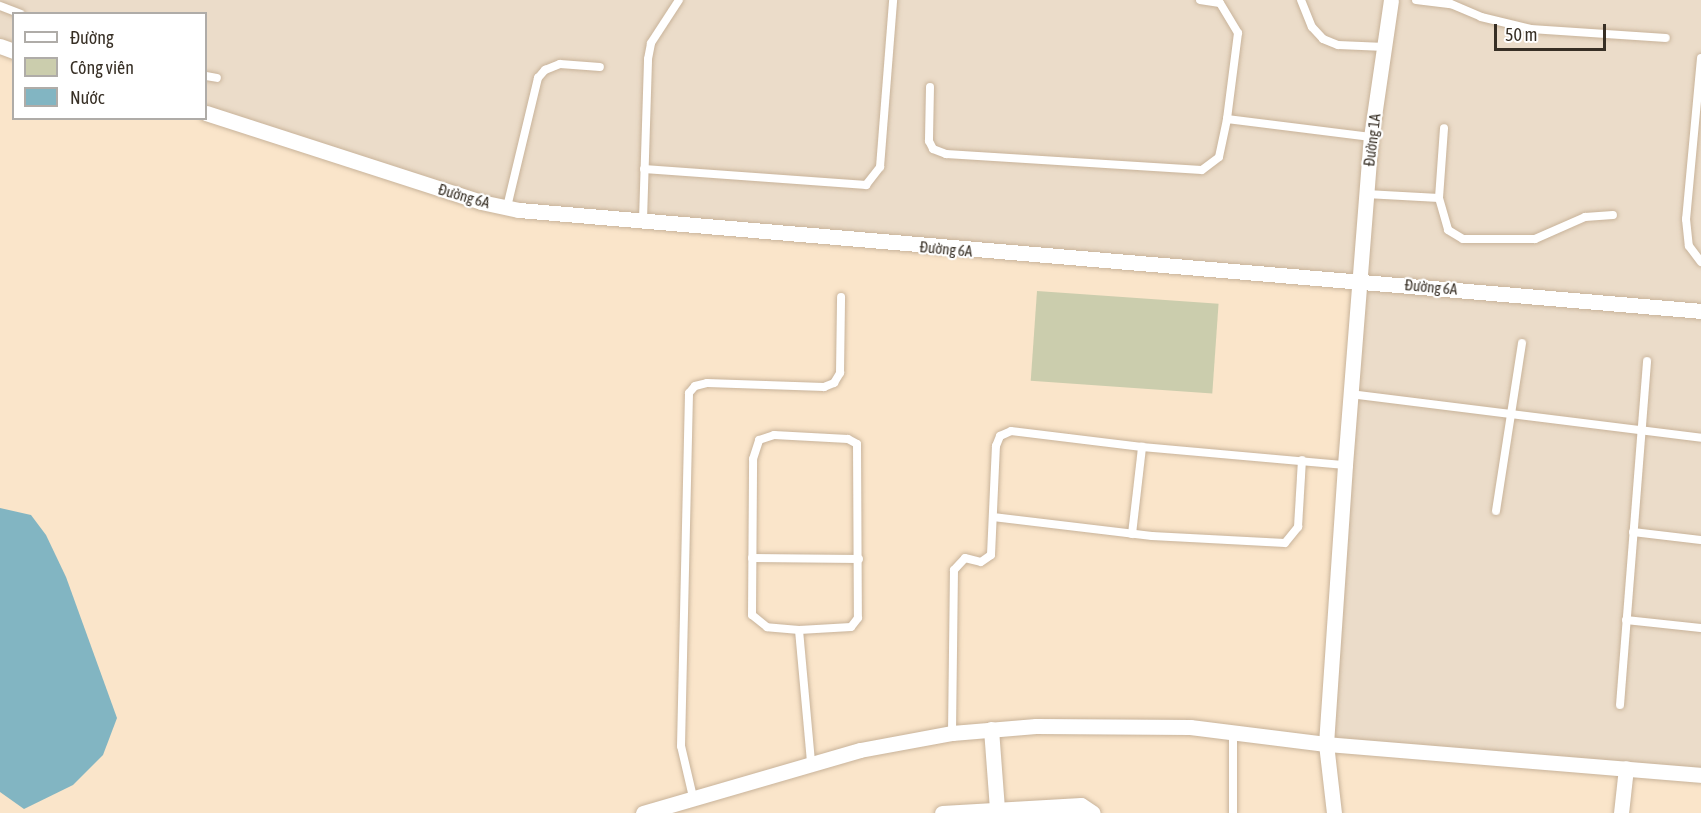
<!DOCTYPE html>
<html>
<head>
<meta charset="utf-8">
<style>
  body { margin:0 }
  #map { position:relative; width:1701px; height:813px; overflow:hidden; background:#fae5ca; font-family:"Asap Condensed",sans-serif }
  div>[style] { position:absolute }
  .industrial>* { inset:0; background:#ebdcc9 }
  .green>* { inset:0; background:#cbcdad; transform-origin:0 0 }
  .water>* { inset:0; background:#82b5c2 }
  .roads { filter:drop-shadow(0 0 2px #c8b39a) drop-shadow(0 0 2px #c8b39a) }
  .service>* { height:8px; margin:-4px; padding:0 4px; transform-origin:4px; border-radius:4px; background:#fff }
  .minor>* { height:15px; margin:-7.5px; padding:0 7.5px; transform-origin:7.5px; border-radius:7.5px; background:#fff }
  span { translate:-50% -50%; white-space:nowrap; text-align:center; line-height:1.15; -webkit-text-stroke:4.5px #fff; paint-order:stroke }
  .street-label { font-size:15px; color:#372f25 }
  .legend { position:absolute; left:12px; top:12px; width:195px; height:108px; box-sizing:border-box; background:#fff; border:2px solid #afaca8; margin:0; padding:8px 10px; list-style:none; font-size:18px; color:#372f25 }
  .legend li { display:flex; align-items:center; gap:12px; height:30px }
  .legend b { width:30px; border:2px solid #afaca8 }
  .scale { position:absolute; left:1494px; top:24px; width:112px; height:27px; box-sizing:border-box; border:3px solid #372f25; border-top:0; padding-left:8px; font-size:18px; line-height:21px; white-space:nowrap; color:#372f25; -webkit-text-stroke:4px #fff; paint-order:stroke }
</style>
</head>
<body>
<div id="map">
  <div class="industrial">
    <i style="clip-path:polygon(0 0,1701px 0,1701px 769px,1331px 738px,1363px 287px,518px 204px,482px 197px,206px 108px,206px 14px,14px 14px,13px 45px,0 41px)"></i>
  </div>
  <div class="green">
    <i style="left:1037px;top:291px;width:182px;height:90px;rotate:4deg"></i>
  </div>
  <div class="water">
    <i style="clip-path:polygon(0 508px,31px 515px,46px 535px,66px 577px,117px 718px,103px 755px,73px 785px,24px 809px,0 792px)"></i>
  </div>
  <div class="roads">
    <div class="service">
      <i style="left:1200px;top:0;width:20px;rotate:9deg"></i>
      <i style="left:1220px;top:3px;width:35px;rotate:59deg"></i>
      <i style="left:1238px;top:33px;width:87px;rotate:97.3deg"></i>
      <i style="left:1227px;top:119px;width:145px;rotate:7.1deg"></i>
      <i style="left:1301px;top:0;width:29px;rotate:68deg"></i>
      <i style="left:1312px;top:27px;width:16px;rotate:47deg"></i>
      <i style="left:1323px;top:39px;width:16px;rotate:22deg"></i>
      <i style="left:1338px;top:45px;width:47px;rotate:2.4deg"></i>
      <i style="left:1416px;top:0;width:35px;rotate:7deg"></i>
      <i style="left:1451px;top:4px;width:33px;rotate:23deg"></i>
      <i style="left:1481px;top:17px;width:51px;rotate:13.5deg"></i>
      <i style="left:1531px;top:29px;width:135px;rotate:3.8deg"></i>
      <i style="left:0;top:6px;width:22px;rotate:21deg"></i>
      <i style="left:1701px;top:58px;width:162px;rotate:95.3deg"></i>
      <i style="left:1686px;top:219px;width:27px;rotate:84deg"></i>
      <i style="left:1689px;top:246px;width:20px;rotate:53deg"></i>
      <i style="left:206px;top:76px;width:11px;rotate:10deg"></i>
      <i style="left:930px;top:87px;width:54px;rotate:91.1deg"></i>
      <i style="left:929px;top:141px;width:9px;rotate:63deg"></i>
      <i style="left:933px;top:149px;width:14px;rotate:21deg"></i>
      <i style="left:946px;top:154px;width:256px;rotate:3.6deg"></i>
      <i style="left:1202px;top:170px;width:21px;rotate:-37deg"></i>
      <i style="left:1219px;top:157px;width:39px;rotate:-78deg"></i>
      <i style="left:644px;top:169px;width:223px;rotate:4.1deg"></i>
      <i style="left:866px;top:185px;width:23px;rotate:-52deg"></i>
      <i style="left:880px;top:167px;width:168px;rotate:-85.5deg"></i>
      <i style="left:1366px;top:194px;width:73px;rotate:3.1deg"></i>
      <i style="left:1439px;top:198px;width:70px;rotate:-85.9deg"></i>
      <i style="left:1439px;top:198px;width:33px;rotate:74deg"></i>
      <i style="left:1448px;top:230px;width:17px;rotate:31deg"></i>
      <i style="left:1463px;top:239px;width:72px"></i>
      <i style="left:1535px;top:239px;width:55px;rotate:-23.7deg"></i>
      <i style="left:1585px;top:217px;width:28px;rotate:-4deg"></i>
      <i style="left:507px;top:207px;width:133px;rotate:-76.5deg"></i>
      <i style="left:538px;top:78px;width:11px;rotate:-49deg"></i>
      <i style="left:545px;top:70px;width:16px;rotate:-22deg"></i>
      <i style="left:560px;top:64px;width:40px;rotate:4.3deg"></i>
      <i style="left:643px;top:220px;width:161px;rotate:-88.2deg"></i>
      <i style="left:648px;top:59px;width:16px;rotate:-79deg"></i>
      <i style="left:651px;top:43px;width:51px;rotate:-56.9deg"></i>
      <i style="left:1350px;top:394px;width:354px;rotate:7.1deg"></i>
      <i style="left:774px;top:435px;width:74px;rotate:3.1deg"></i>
      <i style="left:848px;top:439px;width:10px;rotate:29deg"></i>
      <i style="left:857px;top:444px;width:174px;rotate:89.7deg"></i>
      <i style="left:858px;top:618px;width:11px;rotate:128deg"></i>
      <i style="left:851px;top:627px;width:52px;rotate:176.7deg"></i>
      <i style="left:799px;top:630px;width:32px;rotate:-175deg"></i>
      <i style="left:767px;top:627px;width:19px;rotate:-141deg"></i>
      <i style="left:752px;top:615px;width:156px;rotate:-89.6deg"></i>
      <i style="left:753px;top:459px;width:20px;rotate:-72deg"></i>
      <i style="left:759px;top:440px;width:16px;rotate:-18deg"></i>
      <i style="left:1496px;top:511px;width:170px;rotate:-81.2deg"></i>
      <i style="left:993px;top:517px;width:160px;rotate:6.8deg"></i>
      <i style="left:1152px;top:536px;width:133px;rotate:3deg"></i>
      <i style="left:1285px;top:543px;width:21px;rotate:-51deg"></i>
      <i style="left:1298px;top:527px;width:67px;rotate:-86.6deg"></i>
      <i style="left:1633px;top:532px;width:68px;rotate:6.7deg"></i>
      <i style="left:1132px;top:534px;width:88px;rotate:-83.4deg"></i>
      <i style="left:752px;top:558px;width:107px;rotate:0.5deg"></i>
      <i style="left:1626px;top:620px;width:75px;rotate:6.1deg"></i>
      <i style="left:799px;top:630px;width:133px;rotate:84.8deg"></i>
      <i style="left:1620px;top:705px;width:345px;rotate:-85.5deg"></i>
      <i style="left:1233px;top:732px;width:81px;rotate:90deg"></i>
      <i style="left:952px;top:733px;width:163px;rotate:-89.3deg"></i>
      <i style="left:954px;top:570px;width:16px;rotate:-47deg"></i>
      <i style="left:965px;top:558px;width:16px;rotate:14deg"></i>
      <i style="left:981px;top:562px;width:12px;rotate:-35deg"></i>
      <i style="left:991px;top:555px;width:109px;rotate:-87.4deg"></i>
      <i style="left:996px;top:446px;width:11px;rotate:-68deg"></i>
      <i style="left:1000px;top:436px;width:12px;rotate:-24deg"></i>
      <i style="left:1011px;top:431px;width:132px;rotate:7deg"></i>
      <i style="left:1142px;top:447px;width:204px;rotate:5.1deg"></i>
      <i style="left:693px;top:797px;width:52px;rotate:-103.2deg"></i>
      <i style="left:681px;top:746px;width:353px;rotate:-88.7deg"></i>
      <i style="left:689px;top:393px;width:9px;rotate:-49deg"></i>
      <i style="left:695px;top:386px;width:12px;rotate:-14deg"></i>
      <i style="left:707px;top:383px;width:117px;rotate:2deg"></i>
      <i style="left:824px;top:387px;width:11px;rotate:-22deg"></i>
      <i style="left:834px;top:383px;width:12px;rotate:-59deg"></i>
      <i style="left:840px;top:373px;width:76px;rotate:-89.2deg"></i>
    </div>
    <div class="minor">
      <i style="left:0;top:46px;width:15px;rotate:20deg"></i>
      <i style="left:206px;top:113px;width:289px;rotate:17.9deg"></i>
      <i style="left:481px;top:202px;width:39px;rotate:12deg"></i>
      <i style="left:519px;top:210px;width:1186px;rotate:4.88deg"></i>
      <i style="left:991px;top:729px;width:80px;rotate:85.7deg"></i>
      <i style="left:643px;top:813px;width:226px;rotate:-16.2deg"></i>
      <i style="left:860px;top:750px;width:94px;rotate:-10.5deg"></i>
      <i style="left:952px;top:733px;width:84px;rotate:-4.8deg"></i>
      <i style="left:1036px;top:726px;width:154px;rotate:0.4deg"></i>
      <i style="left:1190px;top:727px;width:137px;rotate:7.1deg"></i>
      <i style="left:1326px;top:744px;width:376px;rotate:4.7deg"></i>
      <i style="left:942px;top:813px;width:139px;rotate:-3.3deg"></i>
      <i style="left:1081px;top:805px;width:14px;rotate:34deg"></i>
      <i style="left:1334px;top:813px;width:69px;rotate:-96.6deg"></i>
      <i style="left:1326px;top:744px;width:280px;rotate:-86.1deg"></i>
      <i style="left:1345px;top:465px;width:329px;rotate:-85.5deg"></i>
      <i style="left:1371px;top:137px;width:138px;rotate:-81.7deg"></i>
      <i style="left:1621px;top:813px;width:45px;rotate:-83.7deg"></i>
    </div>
  </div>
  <div class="street-label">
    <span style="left:1372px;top:140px;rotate:-83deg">Đường 1A</span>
    <span style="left:464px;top:196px;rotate:16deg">Đường 6A</span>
    <span style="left:946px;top:249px;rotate:5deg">Đường 6A</span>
    <span style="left:1431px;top:287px;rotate:5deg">Đường 6A</span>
  </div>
  <ul class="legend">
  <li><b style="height:8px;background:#fff"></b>Đường</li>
  <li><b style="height:16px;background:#cbcdad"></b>Công viên</li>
  <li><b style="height:16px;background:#82b5c2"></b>Nước</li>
  </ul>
  <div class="scale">50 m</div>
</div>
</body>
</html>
